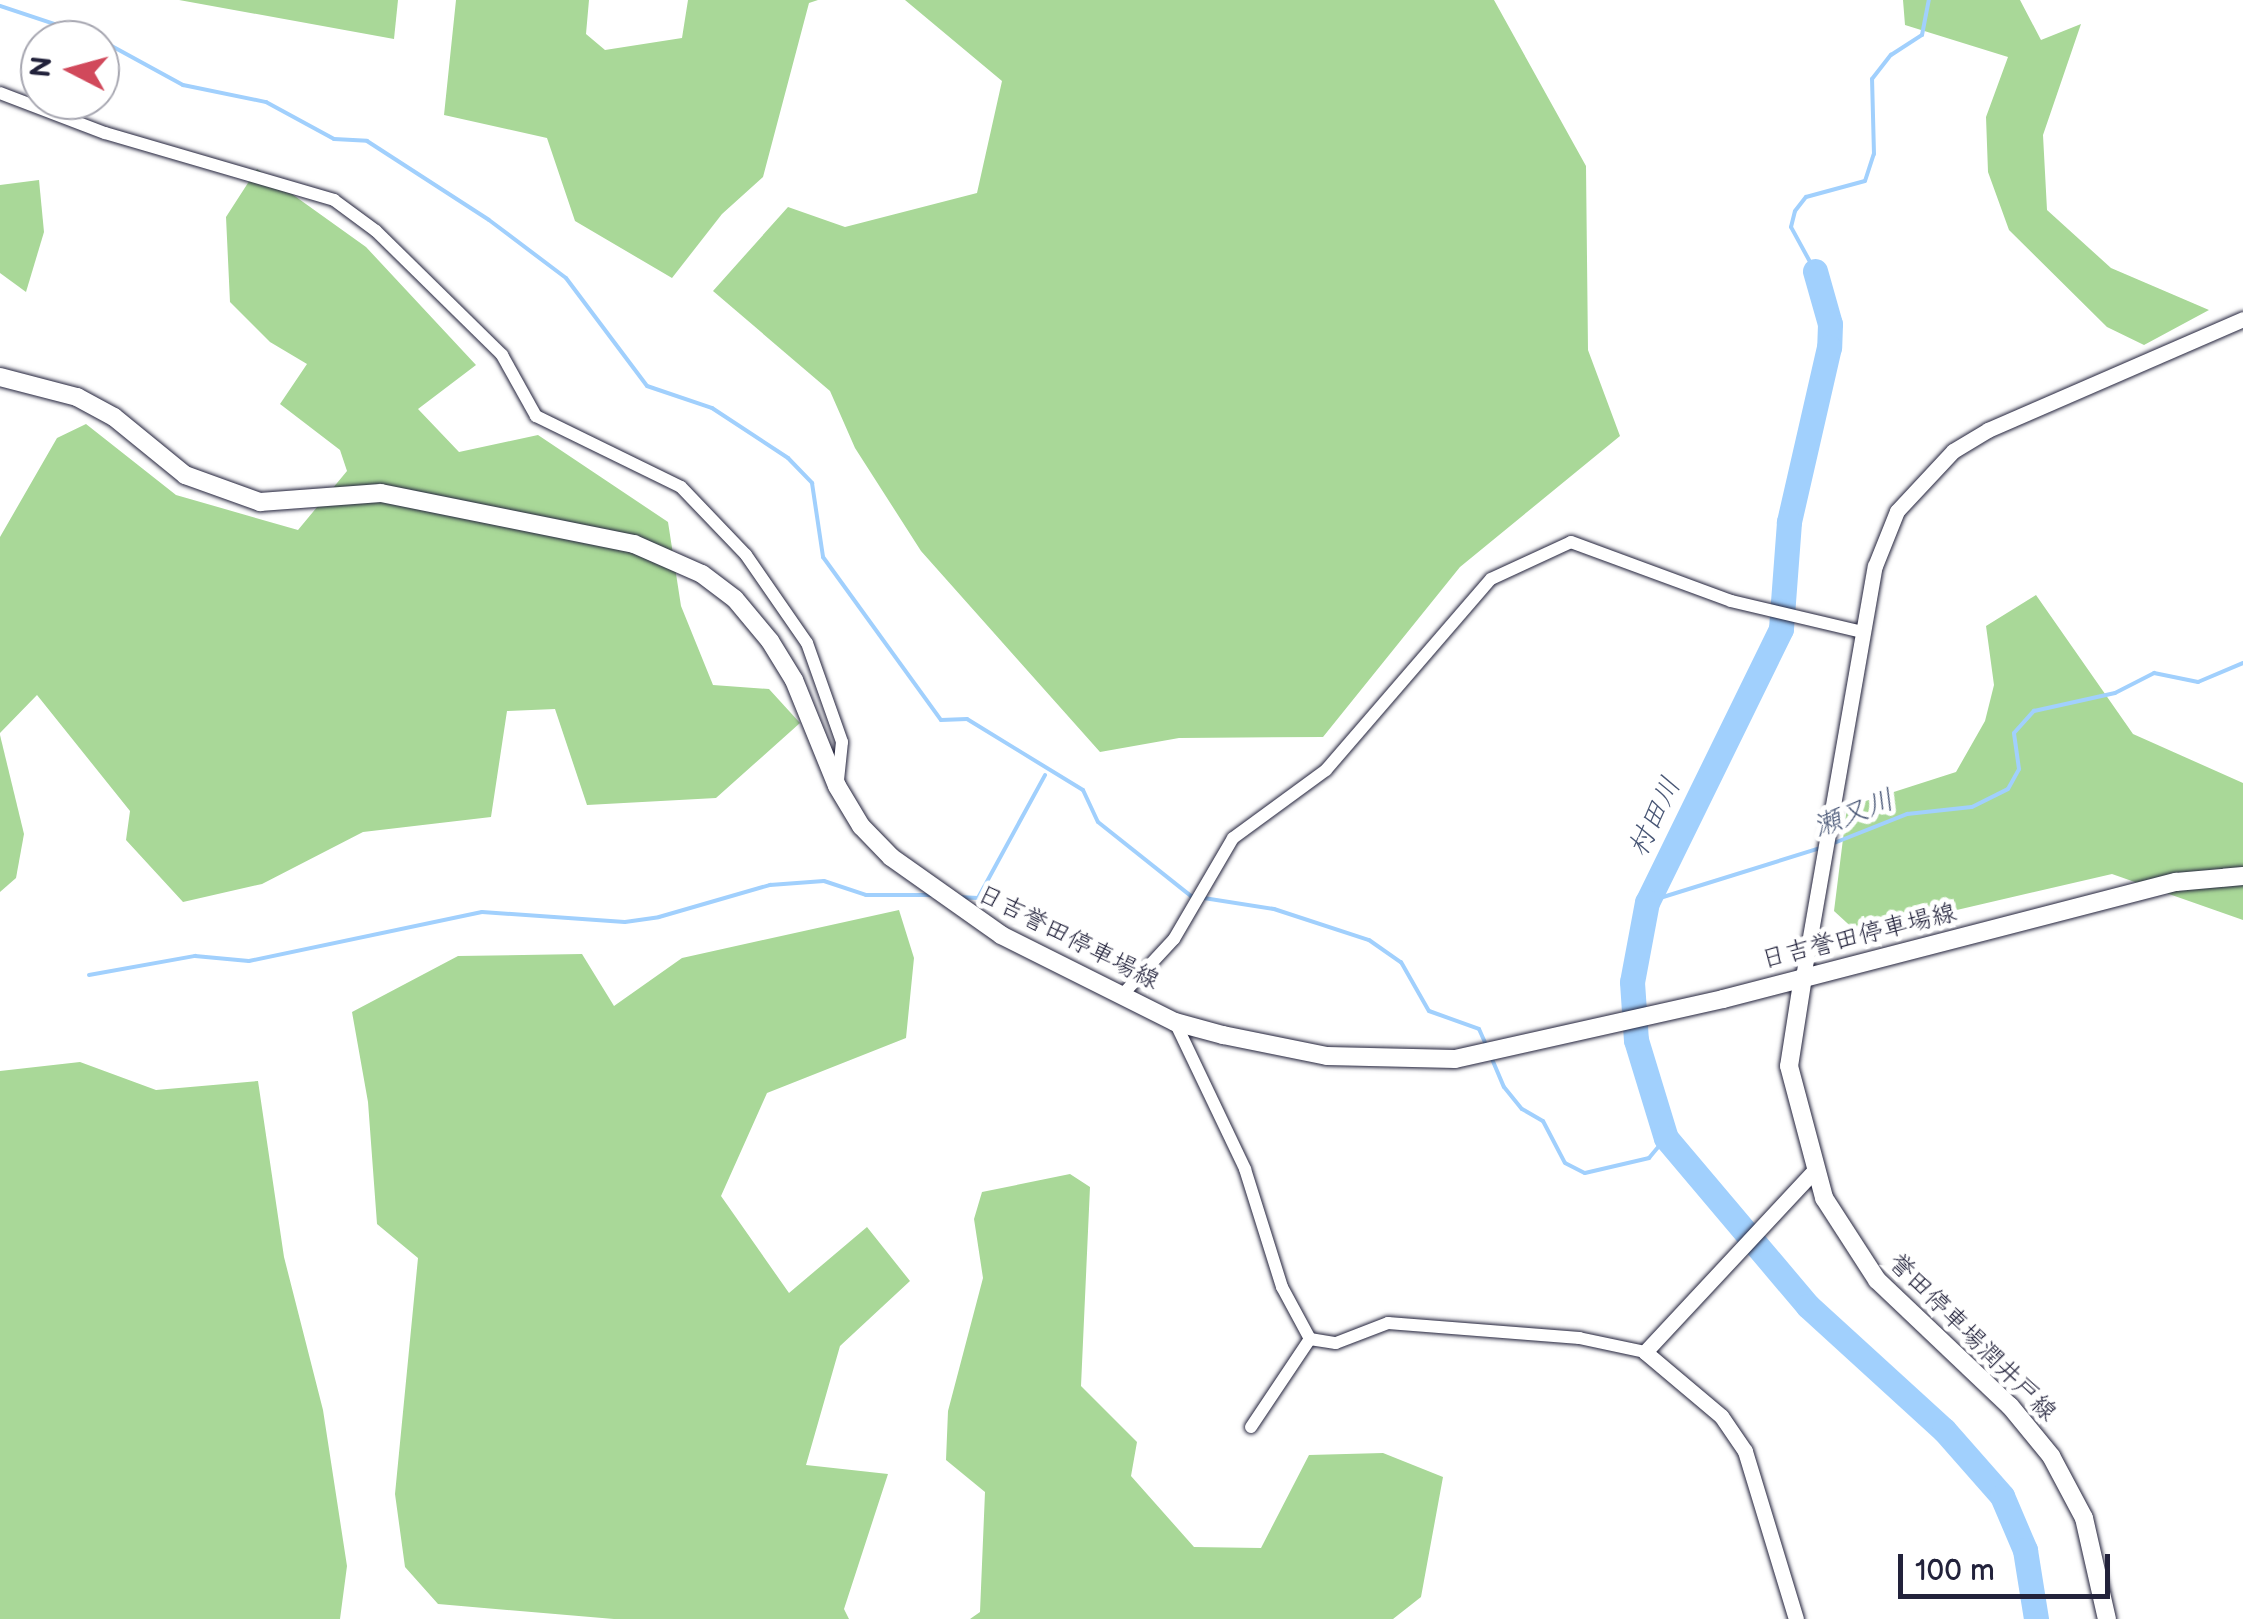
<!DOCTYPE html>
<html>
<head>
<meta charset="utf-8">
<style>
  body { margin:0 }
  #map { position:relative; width:2243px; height:1619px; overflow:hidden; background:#fff; font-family:"Balsamiq Sans","Klee One",sans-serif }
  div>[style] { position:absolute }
  .green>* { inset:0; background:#a9d898 }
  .stream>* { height:4px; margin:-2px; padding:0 2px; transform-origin:2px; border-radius:2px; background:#a1d0fd }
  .river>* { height:25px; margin:-12.5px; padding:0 12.5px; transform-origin:12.5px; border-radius:12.5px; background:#a1d0fd }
  .roads { filter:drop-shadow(0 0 2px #22223b) drop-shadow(0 0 2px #22223b) }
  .minor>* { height:12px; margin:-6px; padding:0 6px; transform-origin:6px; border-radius:6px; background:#fff }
  .tertiary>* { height:15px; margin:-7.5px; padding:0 7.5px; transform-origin:7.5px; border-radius:7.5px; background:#fff }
  .secondary>* { height:18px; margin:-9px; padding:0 9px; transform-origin:9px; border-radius:9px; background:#fff }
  span { translate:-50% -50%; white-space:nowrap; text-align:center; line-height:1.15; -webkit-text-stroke:10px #fff; paint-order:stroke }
  .street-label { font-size:25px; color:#22223b }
  .water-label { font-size:28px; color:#485675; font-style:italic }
  .north { position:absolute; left:20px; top:20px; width:100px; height:100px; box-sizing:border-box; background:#fff; border:2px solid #a7a7b1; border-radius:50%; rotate:276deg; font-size:28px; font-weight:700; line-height:40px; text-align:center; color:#22223b }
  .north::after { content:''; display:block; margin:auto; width:35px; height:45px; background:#d1495b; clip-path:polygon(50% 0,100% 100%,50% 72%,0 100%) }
  .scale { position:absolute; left:1898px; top:1554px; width:212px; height:45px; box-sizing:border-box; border:5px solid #22223b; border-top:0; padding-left:12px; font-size:30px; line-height:35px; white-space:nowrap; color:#22223b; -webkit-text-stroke:8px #fff; paint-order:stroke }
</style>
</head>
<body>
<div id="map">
  <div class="green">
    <i style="clip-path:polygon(179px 0,398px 0,394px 39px)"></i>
    <i style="clip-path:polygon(456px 0,589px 0,586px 34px,605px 50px,682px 38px,688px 0,818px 0,809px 3px,763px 177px,722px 214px,672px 278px,575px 221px,547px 138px,444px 115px)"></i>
    <i style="clip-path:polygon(905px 0,1494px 0,1586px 166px,1588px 350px,1620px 436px,1460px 567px,1323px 737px,1179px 738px,1100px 752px,921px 551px,855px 448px,830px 391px,713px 291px,788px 207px,845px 227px,977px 193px,1002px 81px)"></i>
    <i style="clip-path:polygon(1903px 0,2020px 0,2041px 40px,2081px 24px,2043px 135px,2047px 210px,2111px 268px,2209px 310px,2144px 345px,2107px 327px,2009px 230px,1988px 172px,1986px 117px,2008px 57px,1905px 25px)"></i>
    <i style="clip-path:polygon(257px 169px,366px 247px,476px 365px,418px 409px,459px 452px,538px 435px,668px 522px,681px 606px,713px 685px,769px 689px,800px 723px,716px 798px,587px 805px,555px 709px,507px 711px,491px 817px,363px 832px,262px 884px,183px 902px,126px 840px,130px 811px,37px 695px,0 733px,0 537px,57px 438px,86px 424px,176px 495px,298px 530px,347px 471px,340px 450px,280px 404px,307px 364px,270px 342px,230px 302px,226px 217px)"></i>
    <i style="clip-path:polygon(39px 180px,44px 232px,26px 292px,0 273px,0 185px)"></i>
    <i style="clip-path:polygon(2036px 595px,2133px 734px,2243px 783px,2243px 920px,2112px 874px,1858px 933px,1834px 911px,1847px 807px,1956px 772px,1985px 721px,1994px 685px,1986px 626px)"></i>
    <i style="clip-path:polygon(0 735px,24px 834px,16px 878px,0 892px)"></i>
    <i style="clip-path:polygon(899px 910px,914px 958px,906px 1038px,767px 1093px,721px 1196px,789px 1293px,867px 1227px,910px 1281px,840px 1346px,806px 1465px,888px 1474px,844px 1609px,849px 1619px,614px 1619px,438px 1604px,405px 1567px,395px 1494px,418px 1258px,377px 1224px,368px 1102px,352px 1012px,458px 956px,582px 954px,614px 1006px,682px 958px)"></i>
    <i style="clip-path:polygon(80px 1062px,156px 1090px,258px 1081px,284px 1257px,323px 1410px,347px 1566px,340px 1619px,0 1619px,0 1071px)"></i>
    <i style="clip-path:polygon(1070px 1174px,1090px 1187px,1081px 1386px,1137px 1442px,1131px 1476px,1194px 1547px,1261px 1548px,1309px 1455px,1383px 1453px,1443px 1477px,1421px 1597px,1393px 1619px,970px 1619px,980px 1612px,985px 1492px,946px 1460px,948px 1411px,983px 1278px,974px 1219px,982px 1192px)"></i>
  </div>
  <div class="stream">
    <i style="left:0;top:6px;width:102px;rotate:18.3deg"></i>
    <i style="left:97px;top:38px;width:98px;rotate:28.7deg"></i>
    <i style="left:183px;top:85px;width:85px;rotate:11.6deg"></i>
    <i style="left:266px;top:102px;width:77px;rotate:28.6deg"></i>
    <i style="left:334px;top:139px;width:33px;rotate:3deg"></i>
    <i style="left:367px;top:141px;width:145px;rotate:32.9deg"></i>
    <i style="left:489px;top:220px;width:96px;rotate:37deg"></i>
    <i style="left:566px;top:278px;width:135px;rotate:53.1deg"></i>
    <i style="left:647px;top:386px;width:69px;rotate:18.7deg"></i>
    <i style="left:712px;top:408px;width:91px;rotate:33.3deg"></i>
    <i style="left:788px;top:458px;width:35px;rotate:46deg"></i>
    <i style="left:812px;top:483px;width:75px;rotate:81.5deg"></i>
    <i style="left:823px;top:557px;width:201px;rotate:54.1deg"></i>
    <i style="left:941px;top:720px;width:26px;rotate:-2deg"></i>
    <i style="left:967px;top:719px;width:136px;rotate:31.5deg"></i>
    <i style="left:1083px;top:790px;width:35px;rotate:65deg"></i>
    <i style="left:1098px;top:822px;width:119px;rotate:38.5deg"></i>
    <i style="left:1191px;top:896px;width:84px;rotate:8.9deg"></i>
    <i style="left:1274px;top:909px;width:100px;rotate:18.1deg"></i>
    <i style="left:1369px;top:940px;width:39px;rotate:35deg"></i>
    <i style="left:1401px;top:962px;width:56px;rotate:60.3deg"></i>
    <i style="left:1429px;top:1011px;width:53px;rotate:19.8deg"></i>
    <i style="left:1479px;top:1029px;width:17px;rotate:66deg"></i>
    <i style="left:1815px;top:271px;width:50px;rotate:-118.6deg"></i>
    <i style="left:1791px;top:227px;width:16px;rotate:-76deg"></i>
    <i style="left:1795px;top:211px;width:18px;rotate:-52deg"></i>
    <i style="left:1806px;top:197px;width:61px;rotate:-15.2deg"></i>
    <i style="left:1865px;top:181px;width:28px;rotate:-72deg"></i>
    <i style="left:1874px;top:154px;width:75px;rotate:-91.5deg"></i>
    <i style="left:1872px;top:79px;width:31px;rotate:-52deg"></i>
    <i style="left:1891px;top:55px;width:37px;rotate:-33deg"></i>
    <i style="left:1922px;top:35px;width:36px;rotate:-79deg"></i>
    <i style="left:1834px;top:843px;width:79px;rotate:-21.7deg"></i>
    <i style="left:1907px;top:814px;width:65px;rotate:-6.1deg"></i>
    <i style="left:1972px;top:807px;width:40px;rotate:-26.6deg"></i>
    <i style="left:2008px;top:789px;width:23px;rotate:-61deg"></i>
    <i style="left:2019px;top:769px;width:36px;rotate:-98deg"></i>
    <i style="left:2014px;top:733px;width:30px;rotate:-48deg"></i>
    <i style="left:2034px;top:711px;width:83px;rotate:-12.5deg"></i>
    <i style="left:2115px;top:693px;width:44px;rotate:-27.1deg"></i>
    <i style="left:2154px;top:673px;width:45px;rotate:11.6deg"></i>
    <i style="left:2198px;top:682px;width:49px;rotate:-22.9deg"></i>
    <i style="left:958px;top:897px;width:20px;rotate:3deg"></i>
    <i style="left:978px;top:898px;width:140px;rotate:-61.4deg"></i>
    <i style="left:1647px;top:902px;width:181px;rotate:-17.3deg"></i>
    <i style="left:89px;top:975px;width:108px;rotate:-10.2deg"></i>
    <i style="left:195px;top:956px;width:54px;rotate:5.3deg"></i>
    <i style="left:249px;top:961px;width:238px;rotate:-11.9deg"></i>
    <i style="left:482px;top:912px;width:143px;rotate:4deg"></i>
    <i style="left:625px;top:922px;width:34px;rotate:-8deg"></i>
    <i style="left:659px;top:917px;width:116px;rotate:-16.1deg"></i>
    <i style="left:770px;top:885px;width:54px;rotate:-4.2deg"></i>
    <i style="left:824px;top:881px;width:44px;rotate:18.4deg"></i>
    <i style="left:866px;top:895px;width:68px"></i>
    <i style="left:1492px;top:1059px;width:30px;rotate:67deg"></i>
    <i style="left:1504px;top:1087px;width:28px;rotate:51deg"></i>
    <i style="left:1522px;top:1109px;width:24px;rotate:30deg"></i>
    <i style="left:1543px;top:1121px;width:47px;rotate:62.4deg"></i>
    <i style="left:1565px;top:1163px;width:22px;rotate:27deg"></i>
    <i style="left:1585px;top:1173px;width:66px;rotate:-13.2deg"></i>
    <i style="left:1649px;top:1158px;width:26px;rotate:-50deg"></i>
  </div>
  <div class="river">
    <i style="left:1815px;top:271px;width:55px;rotate:74.2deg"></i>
    <i style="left:1830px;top:324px;width:23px;rotate:92deg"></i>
    <i style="left:1829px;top:347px;width:180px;rotate:102.9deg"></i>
    <i style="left:1789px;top:522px;width:107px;rotate:94.3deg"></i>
    <i style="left:1781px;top:629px;width:304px;rotate:116.1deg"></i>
    <i style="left:1647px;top:902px;width:81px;rotate:100.6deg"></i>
    <i style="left:1632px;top:982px;width:58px;rotate:86.1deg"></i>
    <i style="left:1636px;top:1040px;width:102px;rotate:73deg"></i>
    <i style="left:1666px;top:1138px;width:220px;rotate:49.8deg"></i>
    <i style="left:1808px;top:1306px;width:184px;rotate:42.4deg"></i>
    <i style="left:1944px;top:1430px;width:88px;rotate:48.7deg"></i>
    <i style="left:2002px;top:1496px;width:59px;rotate:66.9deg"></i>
    <i style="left:2025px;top:1550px;width:70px;rotate:80.9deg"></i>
  </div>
  <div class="roads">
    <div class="minor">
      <i style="left:0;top:93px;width:112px;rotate:20.9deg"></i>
      <i style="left:105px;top:133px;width:239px;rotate:16.3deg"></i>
      <i style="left:334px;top:200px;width:52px;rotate:36.4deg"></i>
      <i style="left:376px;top:231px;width:177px;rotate:44.5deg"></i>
      <i style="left:502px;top:355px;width:70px;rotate:60.9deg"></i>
      <i style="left:536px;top:416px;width:161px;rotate:26.1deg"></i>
      <i style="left:681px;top:487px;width:94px;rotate:46.3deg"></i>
      <i style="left:746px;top:555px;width:107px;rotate:55.3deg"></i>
      <i style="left:807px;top:643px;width:105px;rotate:70.5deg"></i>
      <i style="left:842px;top:742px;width:39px;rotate:96deg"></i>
      <i style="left:1123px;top:994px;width:75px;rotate:-47.2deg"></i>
      <i style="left:1174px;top:939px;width:117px;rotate:-59.7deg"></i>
      <i style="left:1233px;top:838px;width:115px;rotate:-36.2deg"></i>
      <i style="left:1326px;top:770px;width:252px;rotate:-49.2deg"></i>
      <i style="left:1491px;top:579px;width:88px;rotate:-24.8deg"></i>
      <i style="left:1571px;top:542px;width:171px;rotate:20.2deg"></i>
      <i style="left:1731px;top:601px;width:135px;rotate:13.3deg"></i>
      <i style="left:1175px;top:1022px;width:163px;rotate:64.5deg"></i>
      <i style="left:1245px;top:1169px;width:124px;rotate:72.6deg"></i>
      <i style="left:1282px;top:1287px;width:59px;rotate:61.7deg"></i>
      <i style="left:1310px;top:1339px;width:26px;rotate:9deg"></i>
      <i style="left:1336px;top:1343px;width:56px;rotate:-21deg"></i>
      <i style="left:1388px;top:1323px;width:192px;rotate:4.5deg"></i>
      <i style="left:1579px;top:1338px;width:67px;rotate:12deg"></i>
      <i style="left:1251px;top:1427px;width:106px;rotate:-56.2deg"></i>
    </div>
    <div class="tertiary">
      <i style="left:1803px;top:977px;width:417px;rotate:-80.1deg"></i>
      <i style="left:1875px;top:566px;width:59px;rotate:-68.2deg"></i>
      <i style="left:1897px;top:511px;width:82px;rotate:-47deg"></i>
      <i style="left:1953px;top:451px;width:41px;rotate:-31deg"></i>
      <i style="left:1988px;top:430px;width:278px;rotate:-23.5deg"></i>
      <i style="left:1796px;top:1619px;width:176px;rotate:-106.9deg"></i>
      <i style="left:1745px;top:1451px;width:42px;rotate:-124.4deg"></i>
      <i style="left:1721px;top:1416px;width:99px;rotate:-139.9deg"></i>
      <i style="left:1645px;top:1352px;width:246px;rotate:-47deg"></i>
    </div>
    <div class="secondary">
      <i style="left:0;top:377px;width:80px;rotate:14.6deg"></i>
      <i style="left:77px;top:397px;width:42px;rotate:28.4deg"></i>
      <i style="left:114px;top:417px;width:92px;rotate:39.2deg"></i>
      <i style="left:185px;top:475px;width:80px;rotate:19.8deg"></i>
      <i style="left:260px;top:502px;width:121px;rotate:-4.3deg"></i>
      <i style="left:381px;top:493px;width:258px;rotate:11.4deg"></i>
      <i style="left:634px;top:544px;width:74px;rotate:23.8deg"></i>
      <i style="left:702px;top:574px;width:41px;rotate:37.1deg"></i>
      <i style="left:735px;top:599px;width:55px;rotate:50.2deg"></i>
      <i style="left:770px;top:641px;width:46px;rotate:58.4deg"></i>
      <i style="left:794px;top:680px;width:114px;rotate:67.9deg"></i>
      <i style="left:837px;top:786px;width:47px;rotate:59deg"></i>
      <i style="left:861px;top:826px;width:43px;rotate:45.9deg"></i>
      <i style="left:891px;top:857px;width:135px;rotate:35.3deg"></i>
      <i style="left:1001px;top:935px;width:195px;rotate:26.6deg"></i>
      <i style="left:1175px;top:1022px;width:50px;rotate:15.2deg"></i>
      <i style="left:1223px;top:1035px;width:106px;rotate:11.4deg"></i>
      <i style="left:1327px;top:1056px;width:128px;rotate:1.3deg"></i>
      <i style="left:1455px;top:1059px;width:275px;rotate:-12.6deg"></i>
      <i style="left:1723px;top:999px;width:468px;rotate:-14.5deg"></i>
      <i style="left:2176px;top:882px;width:67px;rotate:-5.1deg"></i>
      <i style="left:1803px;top:977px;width:90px;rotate:98.9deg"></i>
      <i style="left:1789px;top:1066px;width:137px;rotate:75.1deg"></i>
      <i style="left:1824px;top:1198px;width:98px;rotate:57.1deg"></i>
      <i style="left:1877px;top:1280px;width:183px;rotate:43.5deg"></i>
      <i style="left:2010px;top:1406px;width:65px;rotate:50.6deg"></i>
      <i style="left:2051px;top:1456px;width:70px;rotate:62deg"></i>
      <i style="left:2084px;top:1518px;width:104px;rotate:77.2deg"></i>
    </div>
  </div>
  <div class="street-label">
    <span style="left:1859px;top:937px;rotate:-14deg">日吉誉田停車場線</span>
    <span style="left:1068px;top:938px;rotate:27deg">日吉誉田停車場線</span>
    <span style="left:1972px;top:1338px;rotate:45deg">誉田停車場潤井戸線</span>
  </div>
  <div class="water-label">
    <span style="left:1854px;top:814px;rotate:-21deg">瀬又川</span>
    <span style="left:1655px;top:817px;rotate:-64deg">村田川</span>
  </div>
  <div class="north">N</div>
  <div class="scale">100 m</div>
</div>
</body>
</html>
